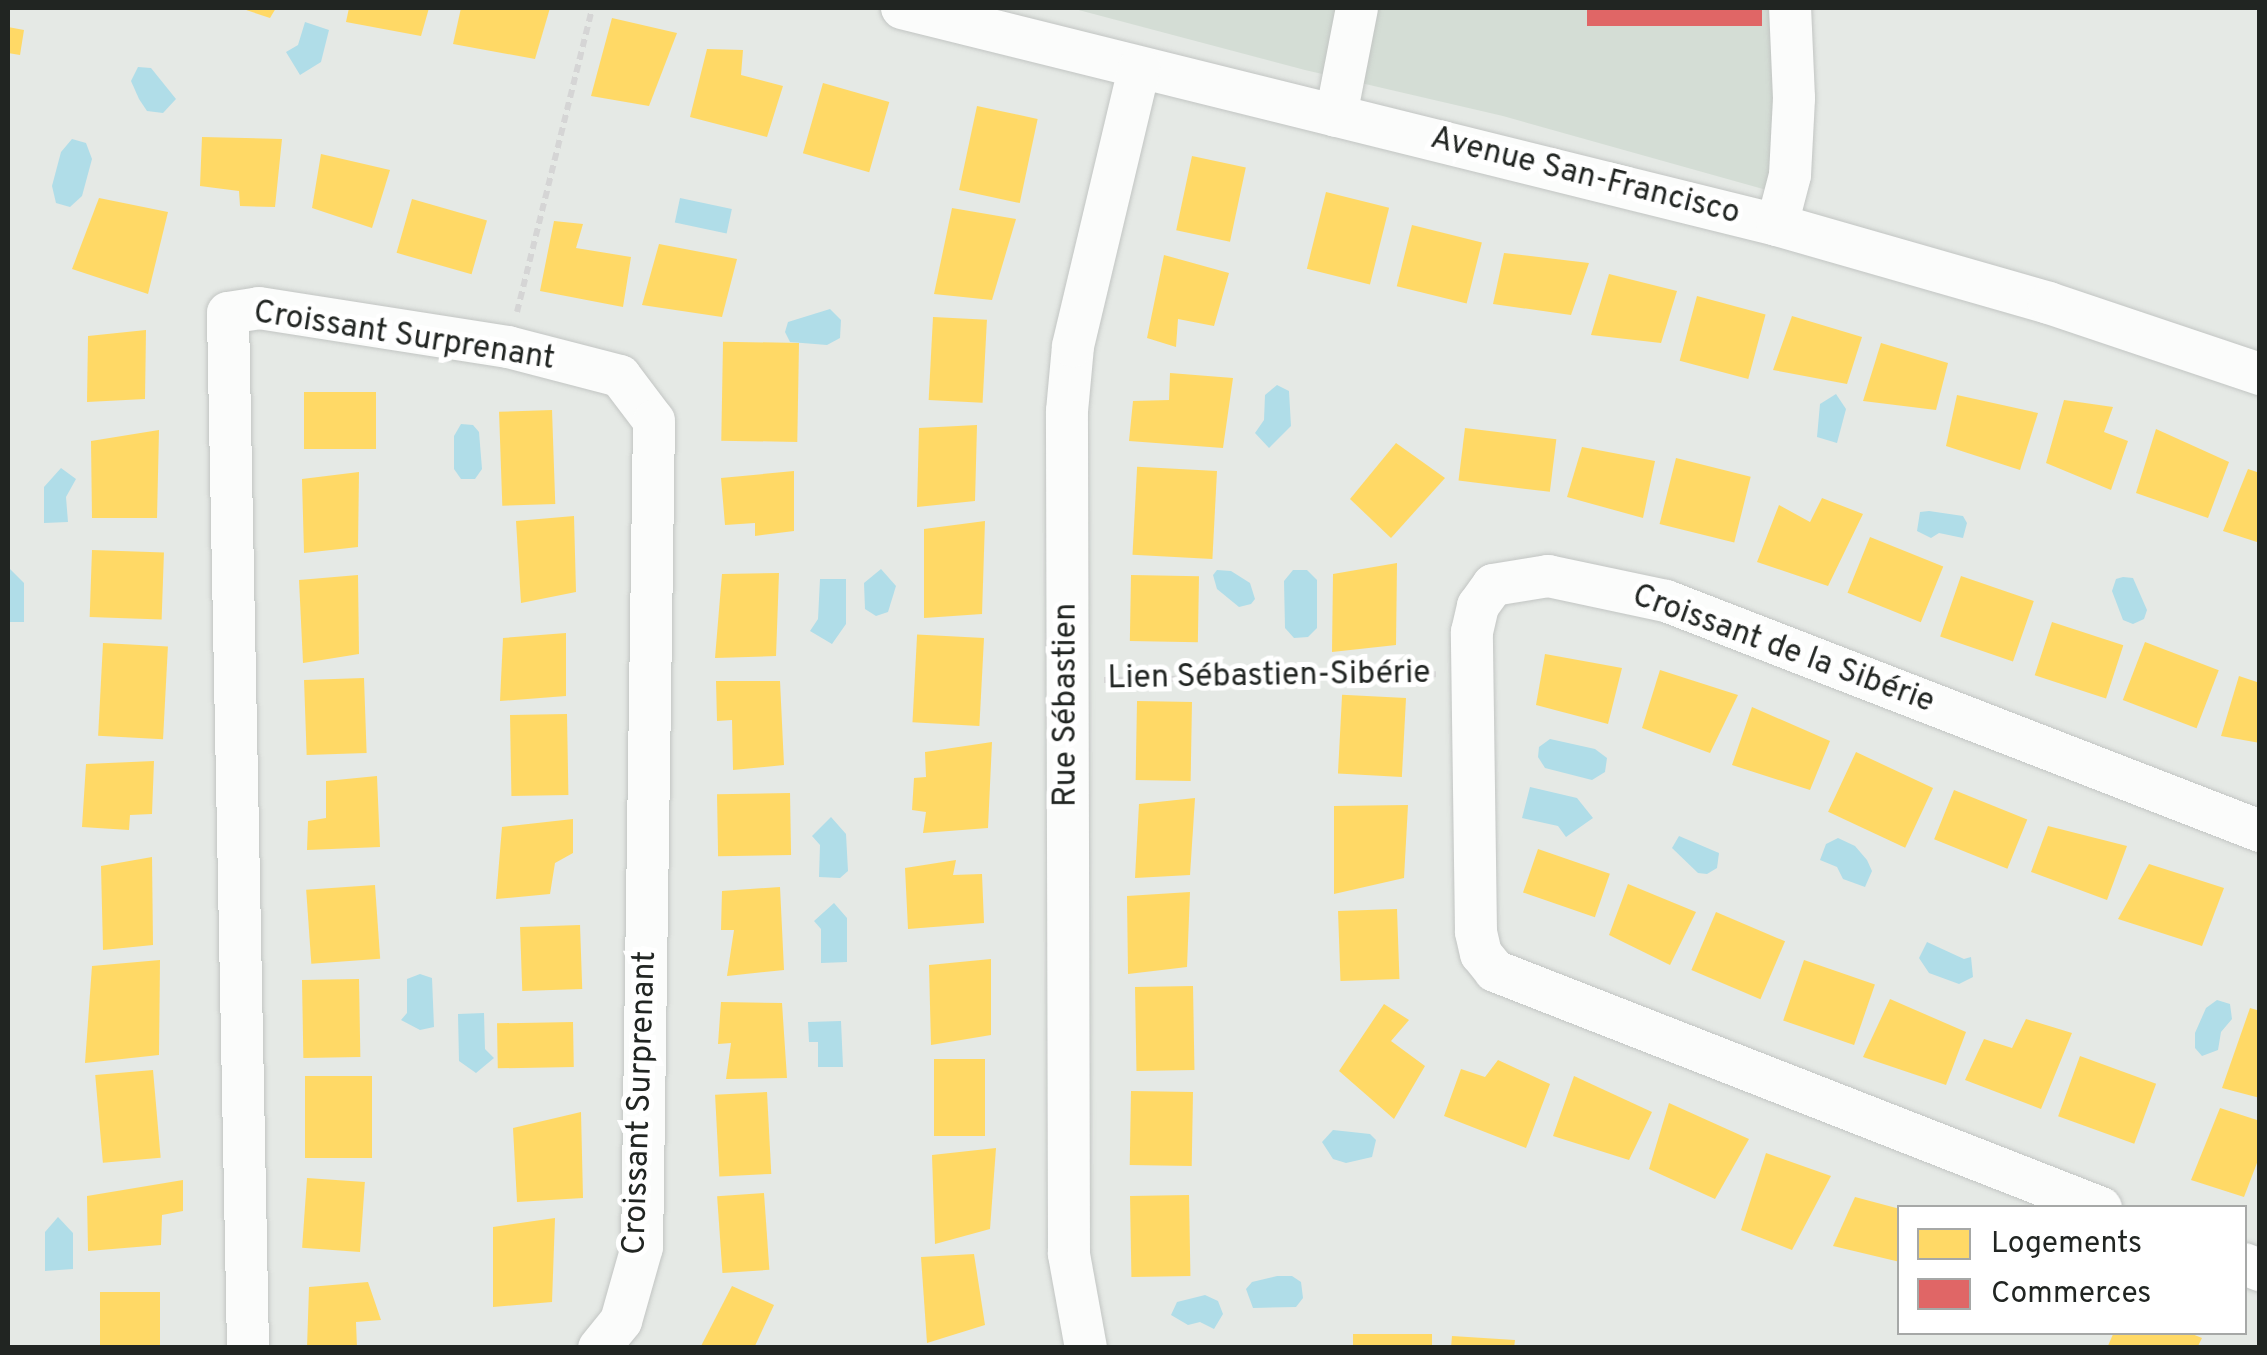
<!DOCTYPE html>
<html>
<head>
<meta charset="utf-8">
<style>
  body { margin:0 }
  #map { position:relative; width:2267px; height:1355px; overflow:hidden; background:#e5e9e5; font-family:Overpass,sans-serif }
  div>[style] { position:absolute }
  .built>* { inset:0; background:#d4ddd5 }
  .water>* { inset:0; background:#b0dde8; transform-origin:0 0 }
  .homes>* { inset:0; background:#ffd966; transform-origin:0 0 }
  .shops>* { inset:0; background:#e06666; transform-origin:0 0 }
  .path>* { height:6px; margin-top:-3px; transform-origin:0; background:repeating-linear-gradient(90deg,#d5d5d5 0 8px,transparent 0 13px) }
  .roads { filter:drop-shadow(0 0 2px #c2c5c3) drop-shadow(0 0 2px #c2c5c3) }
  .minor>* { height:42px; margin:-21px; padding:0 21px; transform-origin:21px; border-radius:21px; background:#fbfcfb }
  span { translate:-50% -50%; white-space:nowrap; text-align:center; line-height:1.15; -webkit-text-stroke:10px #fff; paint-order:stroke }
  .street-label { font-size:32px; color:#212522 }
  .frame { position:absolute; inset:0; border:10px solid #212522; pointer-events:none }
  .legend { position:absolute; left:1897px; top:1205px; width:350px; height:130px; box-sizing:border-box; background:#fff; border:2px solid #a6a8a7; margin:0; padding:12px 18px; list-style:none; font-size:30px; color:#212522 }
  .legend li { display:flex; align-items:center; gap:20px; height:50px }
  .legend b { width:50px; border:2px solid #a6a8a7 }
</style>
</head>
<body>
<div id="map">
  <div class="built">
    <i style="clip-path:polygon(1071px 8px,1800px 8px,1799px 199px,1503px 116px,1305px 70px)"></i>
  </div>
  <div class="water">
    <i style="clip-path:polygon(305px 22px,329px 30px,321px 62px,300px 75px,286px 52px,298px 45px)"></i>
    <i style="clip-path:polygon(138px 67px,151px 68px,176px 99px,163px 113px,147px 111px,139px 99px,131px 81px)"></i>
    <i style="clip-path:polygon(72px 139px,86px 143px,92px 159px,82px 196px,70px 207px,56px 203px,52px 186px,61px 152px)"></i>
    <i style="left:680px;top:198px;width:53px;height:25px;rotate:12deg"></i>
    <i style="clip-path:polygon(830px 309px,841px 320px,840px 338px,827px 345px,790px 342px,785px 332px,788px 322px)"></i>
    <i style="clip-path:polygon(1277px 385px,1289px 391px,1291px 426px,1269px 448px,1255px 433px,1264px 420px,1265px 395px)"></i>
    <i style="clip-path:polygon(1836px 394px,1846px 409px,1837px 443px,1817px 437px,1820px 404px)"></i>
    <i style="clip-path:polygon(461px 424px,473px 425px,479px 432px,482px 469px,475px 479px,461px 479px,454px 469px,454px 436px)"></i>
    <i style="clip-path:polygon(61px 468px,76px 479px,66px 497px,68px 522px,44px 523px,44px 487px)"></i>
    <i style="clip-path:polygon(1929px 511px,1963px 516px,1967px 523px,1963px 538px,1939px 533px,1931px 538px,1917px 531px,1920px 512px)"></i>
    <i style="clip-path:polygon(8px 567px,24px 583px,24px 622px,8px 622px)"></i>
    <i style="clip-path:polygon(881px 569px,896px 586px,888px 612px,876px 616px,865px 609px,864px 583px)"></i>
    <i style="clip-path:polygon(1217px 570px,1231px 571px,1250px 583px,1255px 599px,1251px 604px,1239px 607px,1217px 589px,1213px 575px)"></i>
    <i style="clip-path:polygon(1293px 570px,1307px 570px,1317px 580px,1317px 628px,1308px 637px,1294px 638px,1285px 628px,1284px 581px)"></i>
    <i style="clip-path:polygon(2123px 577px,2133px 578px,2147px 610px,2144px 619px,2133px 624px,2123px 620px,2112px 591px,2116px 579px)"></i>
    <i style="clip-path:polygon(820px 579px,846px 579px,846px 624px,832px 644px,810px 631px,818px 619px)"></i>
    <i style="clip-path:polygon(1550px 739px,1595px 749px,1607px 758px,1605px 772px,1592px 780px,1545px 768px,1538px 757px,1539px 747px)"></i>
    <i style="clip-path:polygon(1530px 787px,1577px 798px,1593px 818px,1566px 837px,1558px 826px,1522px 818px)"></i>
    <i style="clip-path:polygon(831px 817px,846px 834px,848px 871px,840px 878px,819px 877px,820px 845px,812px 836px)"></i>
    <i style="clip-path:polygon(1679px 836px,1719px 853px,1717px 868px,1707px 874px,1698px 873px,1672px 848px)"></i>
    <i style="clip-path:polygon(1838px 838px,1855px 846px,1867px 860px,1872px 871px,1865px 887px,1843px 879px,1837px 867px,1820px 860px,1826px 844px)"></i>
    <i style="clip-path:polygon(834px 903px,847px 918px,847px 962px,821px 963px,821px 929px,814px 921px)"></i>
    <i style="clip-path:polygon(1927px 942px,1964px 959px,1971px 957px,1973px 977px,1959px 984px,1929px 973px,1919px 958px)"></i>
    <i style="clip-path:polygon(420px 974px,432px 978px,434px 1027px,420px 1030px,401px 1020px,407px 1013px,407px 979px)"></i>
    <i style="clip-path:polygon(2217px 1000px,2230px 1004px,2232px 1019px,2221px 1032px,2218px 1050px,2202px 1056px,2195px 1048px,2195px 1033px,2206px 1008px)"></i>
    <i style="clip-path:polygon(484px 1013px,485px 1049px,494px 1058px,476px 1073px,459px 1061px,458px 1014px)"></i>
    <i style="clip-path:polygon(841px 1021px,843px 1067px,818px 1067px,818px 1042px,809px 1042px,808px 1022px)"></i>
    <i style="clip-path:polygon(1333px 1130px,1370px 1134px,1376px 1140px,1372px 1157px,1346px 1163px,1333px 1159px,1322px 1142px)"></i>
    <i style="clip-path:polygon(58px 1217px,73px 1233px,73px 1269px,45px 1271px,45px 1232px)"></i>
    <i style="clip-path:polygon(1277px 1276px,1292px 1276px,1301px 1282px,1303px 1298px,1296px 1307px,1253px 1308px,1246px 1289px,1252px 1282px)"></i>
    <i style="clip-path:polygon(1205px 1295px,1218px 1301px,1223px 1314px,1214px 1329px,1200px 1322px,1188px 1325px,1171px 1315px,1177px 1302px)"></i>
  </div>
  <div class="homes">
    <i style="clip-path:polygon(240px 8px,276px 8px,270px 18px)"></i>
    <i style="clip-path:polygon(349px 8px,429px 8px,421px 36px,346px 22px)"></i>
    <i style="clip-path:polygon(461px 8px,550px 8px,535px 59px,453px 44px)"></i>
    <i style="clip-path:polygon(612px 18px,677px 33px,649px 106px,591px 96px)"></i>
    <i style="clip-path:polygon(8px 27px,24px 30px,20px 55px,8px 53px)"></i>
    <i style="clip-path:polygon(707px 49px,743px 50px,741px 75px,783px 86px,767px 137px,690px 117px)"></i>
    <i style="left:823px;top:83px;width:69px;height:73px;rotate:16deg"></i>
    <i style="left:977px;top:106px;width:62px;height:86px;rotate:12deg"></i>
    <i style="clip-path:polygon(202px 137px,282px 139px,275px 207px,240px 206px,239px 191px,200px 186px)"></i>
    <i style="clip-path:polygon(321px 154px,390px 170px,372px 228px,312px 208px)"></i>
    <i style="left:1192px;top:156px;width:55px;height:76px;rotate:12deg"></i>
    <i style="left:1326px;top:192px;width:65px;height:79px;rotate:14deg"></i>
    <i style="clip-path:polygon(99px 198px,168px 212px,148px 294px,72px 269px)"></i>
    <i style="left:412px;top:199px;width:78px;height:56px;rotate:16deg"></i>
    <i style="clip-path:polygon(952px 208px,1016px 219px,992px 300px,934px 294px)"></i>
    <i style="clip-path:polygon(554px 221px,583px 224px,576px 248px,631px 257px,623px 307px,540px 291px)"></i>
    <i style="left:1412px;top:225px;width:72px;height:63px;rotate:14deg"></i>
    <i style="clip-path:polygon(659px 244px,737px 259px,722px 317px,642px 305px)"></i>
    <i style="clip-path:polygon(1504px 253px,1589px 263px,1571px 315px,1493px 304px)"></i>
    <i style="clip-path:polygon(1164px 255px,1229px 273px,1214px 326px,1178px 319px,1176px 347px,1147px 338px)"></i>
    <i style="clip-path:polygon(1609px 274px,1677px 291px,1661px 343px,1591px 335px)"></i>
    <i style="left:1697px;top:296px;width:71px;height:67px;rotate:15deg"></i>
    <i style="clip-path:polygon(1792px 316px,1862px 337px,1847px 384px,1773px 370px)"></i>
    <i style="left:933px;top:317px;width:54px;height:83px;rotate:3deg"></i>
    <i style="clip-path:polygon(146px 330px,145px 399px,87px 402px,88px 336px)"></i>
    <i style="left:799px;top:343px;width:99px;height:76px;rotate:91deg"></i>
    <i style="clip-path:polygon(1881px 343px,1948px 363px,1936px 410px,1863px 401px)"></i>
    <i style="clip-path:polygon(1170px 373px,1233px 378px,1223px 448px,1129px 441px,1133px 401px,1169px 400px)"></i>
    <i style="left:376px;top:392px;width:57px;height:72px;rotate:90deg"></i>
    <i style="clip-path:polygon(1957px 395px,2038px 413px,2020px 470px,1946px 446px)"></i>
    <i style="clip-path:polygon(2064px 400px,2113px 407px,2104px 432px,2128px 441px,2111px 490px,2046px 463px)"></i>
    <i style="left:552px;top:410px;width:94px;height:53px;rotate:88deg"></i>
    <i style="clip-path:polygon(977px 425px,975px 501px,917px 507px,919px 428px)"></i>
    <i style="left:1465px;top:428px;width:92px;height:53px;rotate:7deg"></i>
    <i style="clip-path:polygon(2156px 429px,2229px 462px,2208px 518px,2136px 493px)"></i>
    <i style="clip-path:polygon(159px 430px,157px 518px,92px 518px,91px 441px)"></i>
    <i style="clip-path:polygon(1396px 443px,1445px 478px,1391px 538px,1350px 499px)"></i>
    <i style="clip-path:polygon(1582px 447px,1655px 461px,1643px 518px,1567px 497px)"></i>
    <i style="left:1676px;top:458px;width:77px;height:68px;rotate:14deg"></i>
    <i style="clip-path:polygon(2248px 469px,2260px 473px,2260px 543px,2223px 531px)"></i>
    <i style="clip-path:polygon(794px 471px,794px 531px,755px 536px,755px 523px,725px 525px,721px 478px)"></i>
    <i style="left:1217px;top:471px;width:88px;height:80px;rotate:93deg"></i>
    <i style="clip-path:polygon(359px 472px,358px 547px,304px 553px,302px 479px)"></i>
    <i style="clip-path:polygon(1822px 498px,1863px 514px,1828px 586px,1757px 562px,1779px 505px,1810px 522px)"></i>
    <i style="clip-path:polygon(574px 516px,576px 592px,521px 603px,516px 521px)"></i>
    <i style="clip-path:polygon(985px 521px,982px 614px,924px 618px,924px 529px)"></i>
    <i style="left:1870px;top:537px;width:79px;height:60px;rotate:22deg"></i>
    <i style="left:92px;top:550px;width:72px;height:67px;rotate:2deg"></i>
    <i style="clip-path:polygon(1397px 563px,1396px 645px,1332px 652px,1333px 574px)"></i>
    <i style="clip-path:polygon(779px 573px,776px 656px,715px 658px,722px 574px)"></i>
    <i style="clip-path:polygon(358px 575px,359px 654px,303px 663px,299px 580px)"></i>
    <i style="left:1131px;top:575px;width:68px;height:66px;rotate:1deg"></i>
    <i style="left:1961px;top:576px;width:77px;height:64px;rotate:19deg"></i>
    <i style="left:2052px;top:622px;width:75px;height:56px;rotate:18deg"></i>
    <i style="clip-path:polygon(566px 633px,566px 696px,500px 701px,503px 638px)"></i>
    <i style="left:984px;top:638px;width:88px;height:67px;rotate:93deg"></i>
    <i style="left:2145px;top:642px;width:79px;height:62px;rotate:21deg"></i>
    <i style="left:103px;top:643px;width:65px;height:93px;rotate:3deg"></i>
    <i style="clip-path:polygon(1545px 654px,1622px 668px,1608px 724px,1536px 705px)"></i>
    <i style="clip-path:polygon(1660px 670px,1738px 695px,1710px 753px,1642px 728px)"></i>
    <i style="clip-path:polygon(2239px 676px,2260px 683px,2260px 743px,2221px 736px)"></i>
    <i style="left:364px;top:678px;width:75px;height:60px;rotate:88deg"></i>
    <i style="clip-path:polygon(716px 681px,780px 681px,784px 765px,733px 770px,732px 720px,717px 721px)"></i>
    <i style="left:1406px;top:698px;width:79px;height:64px;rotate:93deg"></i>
    <i style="left:1192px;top:702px;width:79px;height:55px;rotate:91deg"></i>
    <i style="clip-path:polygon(1752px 707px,1830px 741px,1810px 790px,1732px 765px)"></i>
    <i style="left:567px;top:714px;width:81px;height:57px;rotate:89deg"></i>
    <i style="clip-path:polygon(992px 742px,988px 828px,923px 833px,926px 812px,912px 810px,914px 778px,926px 777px,925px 752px)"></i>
    <i style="left:1856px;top:752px;width:85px;height:66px;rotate:25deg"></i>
    <i style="clip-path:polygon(154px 761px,152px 814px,130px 815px,129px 830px,82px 827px,86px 764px)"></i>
    <i style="clip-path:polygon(377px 776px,380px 847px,307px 850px,308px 821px,326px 818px,326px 781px)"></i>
    <i style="left:1954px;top:790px;width:79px;height:53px;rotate:22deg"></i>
    <i style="left:790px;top:793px;width:62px;height:73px;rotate:89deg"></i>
    <i style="clip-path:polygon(1195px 798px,1190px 875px,1135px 878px,1139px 804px)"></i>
    <i style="clip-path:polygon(1408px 805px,1404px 878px,1334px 894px,1334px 806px)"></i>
    <i style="clip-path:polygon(573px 819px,573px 853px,555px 863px,550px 894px,496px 899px,502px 827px)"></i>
    <i style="clip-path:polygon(2048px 826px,2127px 846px,2107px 900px,2031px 872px)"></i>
    <i style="left:1538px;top:849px;width:76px;height:46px;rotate:19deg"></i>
    <i style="clip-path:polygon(152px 857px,153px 945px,103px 950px,101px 866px)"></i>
    <i style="clip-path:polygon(956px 860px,953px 875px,982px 874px,984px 923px,908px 929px,905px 868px)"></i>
    <i style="clip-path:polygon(2149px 864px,2224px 888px,2202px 946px,2118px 919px)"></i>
    <i style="clip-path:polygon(1628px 884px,1696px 912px,1670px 965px,1609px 935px)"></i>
    <i style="left:375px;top:885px;width:74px;height:69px;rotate:86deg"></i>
    <i style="clip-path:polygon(780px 887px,784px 970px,727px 976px,734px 930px,721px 930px,722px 891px)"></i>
    <i style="clip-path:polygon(1190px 892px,1187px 967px,1128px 974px,1127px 896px)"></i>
    <i style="left:1397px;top:909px;width:70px;height:59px;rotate:88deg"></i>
    <i style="left:1716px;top:912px;width:75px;height:63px;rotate:23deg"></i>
    <i style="left:580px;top:925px;width:64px;height:60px;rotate:88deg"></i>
    <i style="clip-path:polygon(991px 959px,991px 1035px,931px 1045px,929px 965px)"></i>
    <i style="clip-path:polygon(160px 960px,159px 1055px,85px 1063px,92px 966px)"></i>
    <i style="left:1804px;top:960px;width:75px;height:64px;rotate:19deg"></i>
    <i style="left:359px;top:979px;width:78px;height:57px;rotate:89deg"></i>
    <i style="left:1193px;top:986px;width:84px;height:58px;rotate:89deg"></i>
    <i style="clip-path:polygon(1890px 999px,1966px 1032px,1946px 1085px,1863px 1057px)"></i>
    <i style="clip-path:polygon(721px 1002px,782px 1003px,787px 1078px,726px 1079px,731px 1043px,718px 1044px)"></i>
    <i style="clip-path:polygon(1384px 1004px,1409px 1020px,1391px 1041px,1425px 1066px,1394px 1119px,1339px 1071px)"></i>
    <i style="clip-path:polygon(2250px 1008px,2260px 1011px,2260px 1098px,2222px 1088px)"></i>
    <i style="clip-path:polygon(2026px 1019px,2072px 1033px,2041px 1109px,1965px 1080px,1984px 1039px,2012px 1048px)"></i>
    <i style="left:573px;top:1022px;width:45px;height:76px;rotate:89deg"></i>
    <i style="left:2080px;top:1056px;width:81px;height:64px;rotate:20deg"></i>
    <i style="left:985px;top:1059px;width:77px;height:51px;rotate:90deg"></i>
    <i style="clip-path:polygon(1498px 1060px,1550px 1084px,1526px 1148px,1444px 1116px,1461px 1069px,1485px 1077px)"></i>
    <i style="left:153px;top:1070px;width:88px;height:58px;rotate:85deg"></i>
    <i style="left:372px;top:1076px;width:82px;height:67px;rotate:90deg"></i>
    <i style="clip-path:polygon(1574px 1076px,1652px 1112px,1629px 1160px,1553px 1136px)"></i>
    <i style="left:767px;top:1092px;width:82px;height:52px;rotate:87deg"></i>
    <i style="left:1193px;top:1092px;width:74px;height:62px;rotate:91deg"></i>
    <i style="clip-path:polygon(1669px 1103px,1749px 1139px,1715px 1199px,1649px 1169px)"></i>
    <i style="clip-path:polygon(2220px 1108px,2260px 1121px,2260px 1155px,2244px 1197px,2191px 1180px)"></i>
    <i style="clip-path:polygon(581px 1112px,583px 1198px,517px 1202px,513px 1128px)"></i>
    <i style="clip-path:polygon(996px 1148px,990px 1229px,935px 1244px,932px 1155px)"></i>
    <i style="clip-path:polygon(1766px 1153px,1831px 1176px,1792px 1250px,1741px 1230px)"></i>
    <i style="left:307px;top:1178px;width:58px;height:70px;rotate:4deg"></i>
    <i style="clip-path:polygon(183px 1180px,183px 1211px,162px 1215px,161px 1245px,88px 1251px,87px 1196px)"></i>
    <i style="left:764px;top:1193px;width:77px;height:47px;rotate:86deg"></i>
    <i style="left:1189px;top:1195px;width:81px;height:59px;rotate:89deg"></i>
    <i style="clip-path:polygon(1855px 1197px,1900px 1209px,1900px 1262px,1833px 1246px)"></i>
    <i style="clip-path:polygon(555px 1218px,552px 1302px,493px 1307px,493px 1227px)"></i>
    <i style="clip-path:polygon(974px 1254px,985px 1325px,927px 1343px,921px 1257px)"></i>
    <i style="clip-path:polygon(368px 1282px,381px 1320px,356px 1322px,357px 1348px,307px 1348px,309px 1287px)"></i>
    <i style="clip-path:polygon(732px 1286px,774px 1305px,754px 1348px,700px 1348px)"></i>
    <i style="left:100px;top:1292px;width:60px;height:56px"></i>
    <i style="clip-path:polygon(2114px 1332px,2187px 1332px,2202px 1338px,2197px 1348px,2107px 1348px)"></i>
    <i style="left:1432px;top:1334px;width:14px;height:79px;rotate:90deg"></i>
    <i style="clip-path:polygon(1452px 1336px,1515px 1340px,1514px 1348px,1451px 1348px)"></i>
  </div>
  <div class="shops">
    <i style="left:1587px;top:8px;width:175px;height:18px"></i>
  </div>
  <div class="path">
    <i style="left:517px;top:312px;width:313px;rotate:-76.1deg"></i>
    <i style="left:1104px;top:680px;width:332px;rotate:-1deg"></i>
  </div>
  <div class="roads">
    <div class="minor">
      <i style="left:902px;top:8px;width:902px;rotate:13.93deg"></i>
      <i style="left:1777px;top:225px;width:283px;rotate:16deg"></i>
      <i style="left:2049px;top:303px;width:223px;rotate:18.6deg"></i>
      <i style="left:1336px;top:116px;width:110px;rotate:-79deg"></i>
      <i style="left:1777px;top:225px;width:52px;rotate:-75.4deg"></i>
      <i style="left:1790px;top:175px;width:77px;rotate:-87deg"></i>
      <i style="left:1794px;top:98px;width:90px;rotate:-92.5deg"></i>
      <i style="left:2101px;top:1208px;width:651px;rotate:-158.64deg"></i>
      <i style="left:1495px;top:971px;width:22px;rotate:-129deg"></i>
      <i style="left:1481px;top:954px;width:23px;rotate:-103deg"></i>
      <i style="left:1476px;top:932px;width:300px;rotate:-90.8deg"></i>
      <i style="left:1472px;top:632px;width:27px;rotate:-77deg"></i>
      <i style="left:1478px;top:606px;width:26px;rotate:-54deg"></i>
      <i style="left:1493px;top:585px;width:56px;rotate:-9.3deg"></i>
      <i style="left:1548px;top:576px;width:121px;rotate:12deg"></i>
      <i style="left:1666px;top:601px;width:637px;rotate:21.17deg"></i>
      <i style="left:2244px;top:1264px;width:17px;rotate:21deg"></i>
      <i style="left:248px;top:1348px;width:1035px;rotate:-91.11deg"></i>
      <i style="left:228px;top:313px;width:31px;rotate:-9deg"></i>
      <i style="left:259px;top:308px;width:252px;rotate:8.9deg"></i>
      <i style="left:508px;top:347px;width:116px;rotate:14.5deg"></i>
      <i style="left:620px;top:376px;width:56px;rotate:52.9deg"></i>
      <i style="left:654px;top:421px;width:826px;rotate:90.83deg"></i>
      <i style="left:642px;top:1247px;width:77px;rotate:105.8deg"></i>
      <i style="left:621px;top:1321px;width:35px;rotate:129deg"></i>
      <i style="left:1086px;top:1348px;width:96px;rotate:-100.3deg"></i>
      <i style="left:1069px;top:1254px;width:843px;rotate:-90.14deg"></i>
      <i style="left:1067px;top:411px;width:65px;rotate:-84.7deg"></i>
      <i style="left:1073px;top:346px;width:286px;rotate:-76.6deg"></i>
    </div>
  </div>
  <div class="street-label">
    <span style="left:1585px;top:177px;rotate:14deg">Avenue San-Francisco</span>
    <span style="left:404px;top:337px;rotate:9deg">Croissant Surprenant</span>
    <span style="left:1783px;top:650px;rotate:20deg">Croissant de la Sibérie</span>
    <span style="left:1269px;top:677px;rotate:-1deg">Lien Sébastien-Sibérie</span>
    <span style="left:1067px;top:705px;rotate:-90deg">Rue Sébastien</span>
    <span style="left:641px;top:1103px;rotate:-88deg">Croissant Surprenant</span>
  </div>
  <div class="frame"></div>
  <ul class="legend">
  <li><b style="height:28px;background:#ffd966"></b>Logements</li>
  <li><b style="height:28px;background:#e06666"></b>Commerces</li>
  </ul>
</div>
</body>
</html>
